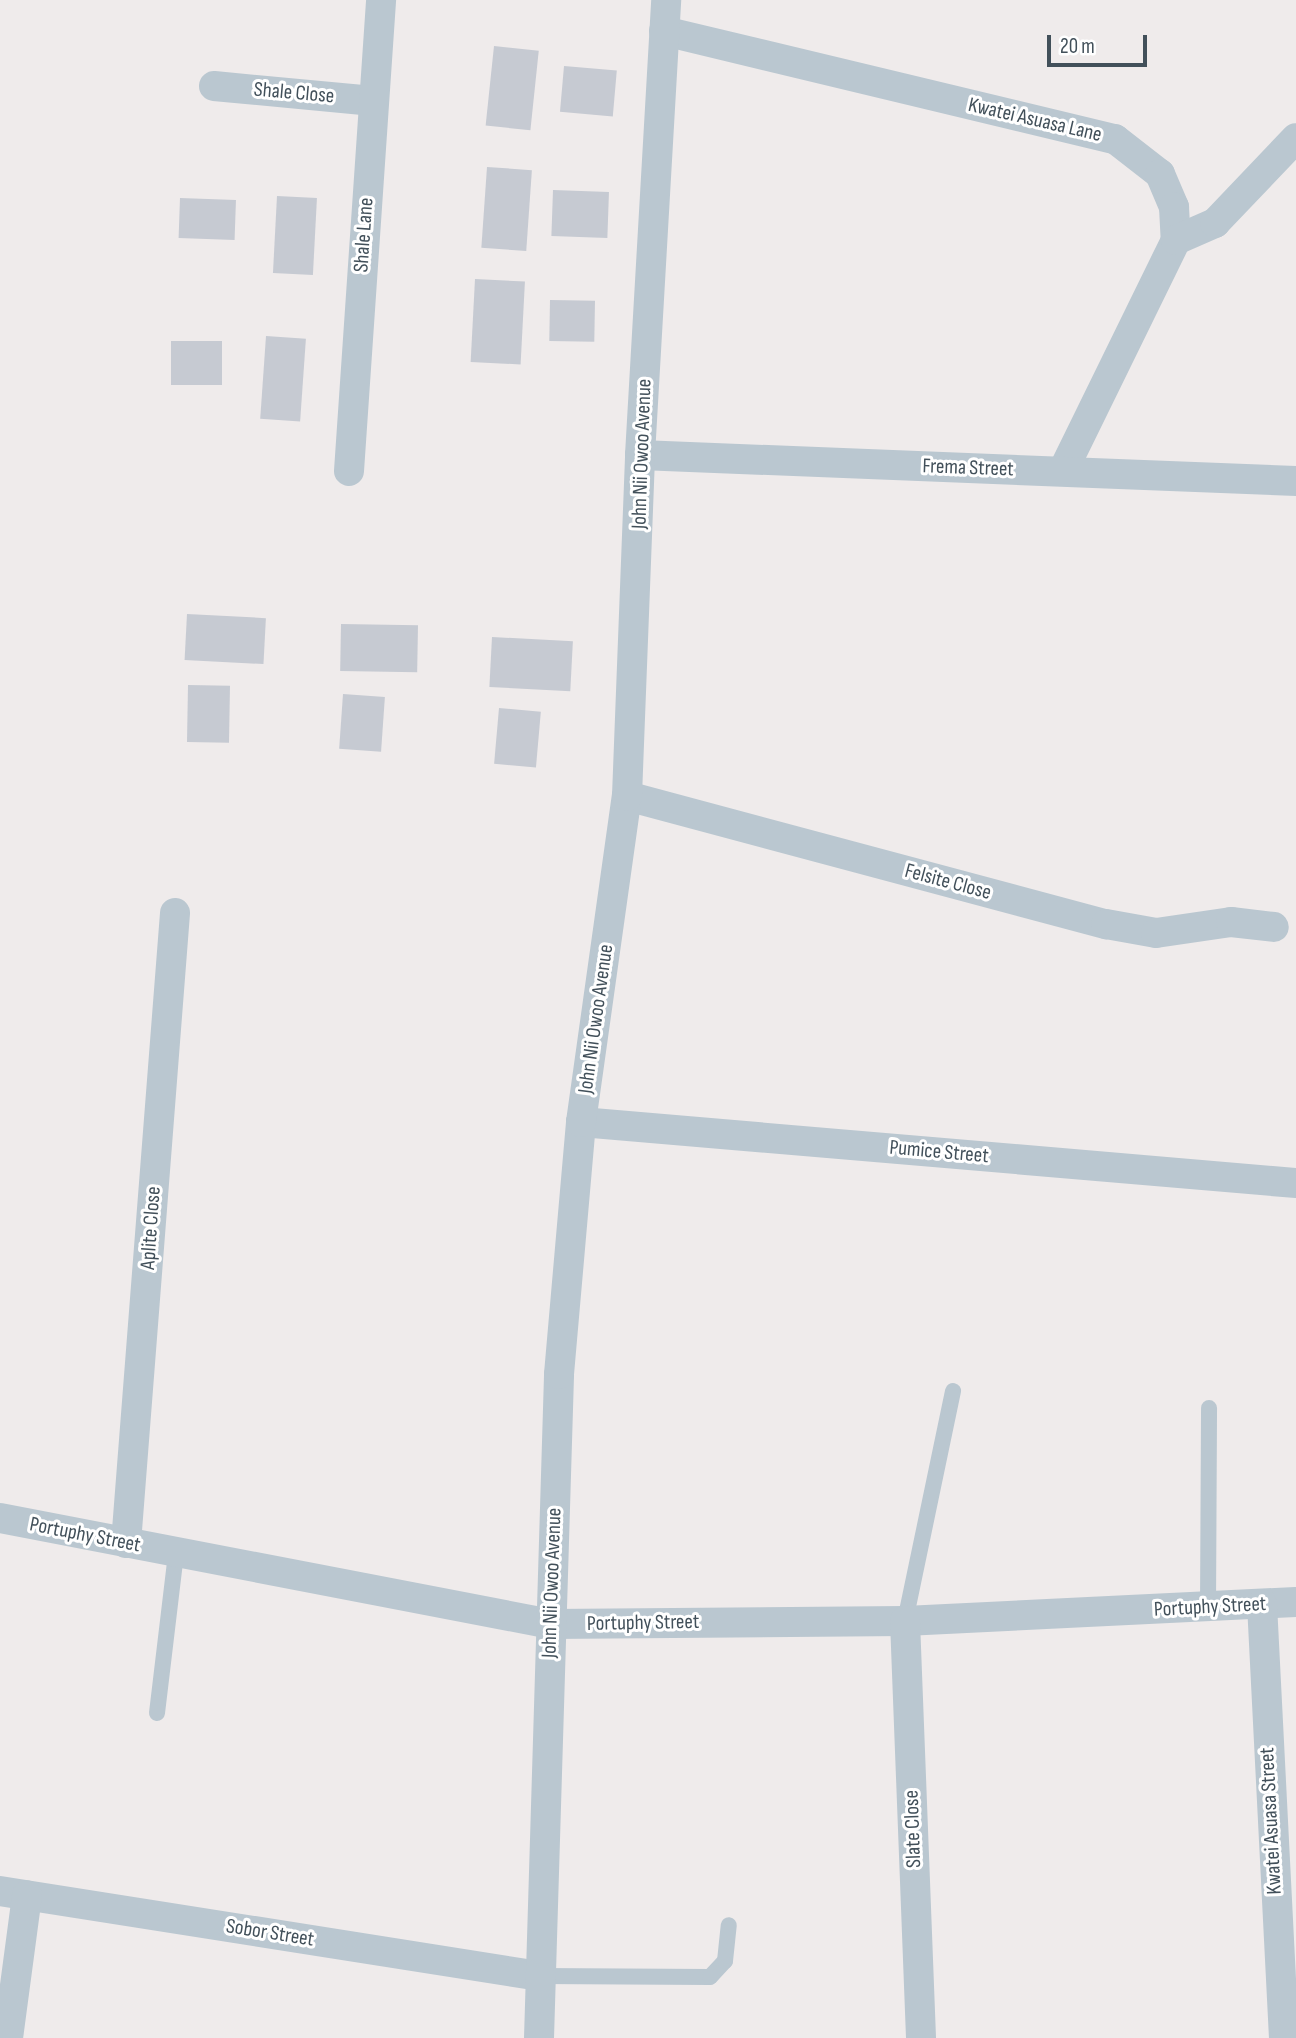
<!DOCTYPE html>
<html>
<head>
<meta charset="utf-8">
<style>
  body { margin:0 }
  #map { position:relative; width:1296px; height:2038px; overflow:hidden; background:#efebeb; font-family:"Sofia Sans Condensed",sans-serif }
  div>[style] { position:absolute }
  .building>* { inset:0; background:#c6cad2; transform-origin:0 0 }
  .lane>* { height:16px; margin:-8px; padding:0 8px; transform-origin:8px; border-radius:8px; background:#bac7d0 }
  .street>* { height:30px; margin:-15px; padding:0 15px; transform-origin:15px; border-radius:15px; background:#bac7d0 }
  span { translate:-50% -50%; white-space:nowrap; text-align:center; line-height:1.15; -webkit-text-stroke:6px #fff; paint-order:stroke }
  .street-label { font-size:21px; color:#42505a }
  .scale { position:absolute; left:1047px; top:35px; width:100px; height:32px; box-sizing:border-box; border:4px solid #42505a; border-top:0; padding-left:9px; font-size:21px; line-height:24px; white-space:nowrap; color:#42505a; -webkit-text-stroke:5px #fff; paint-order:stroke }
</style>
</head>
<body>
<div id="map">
  <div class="building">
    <i style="left:494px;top:46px;width:45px;height:80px;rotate:6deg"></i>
    <i style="left:564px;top:66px;width:53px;height:46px;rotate:5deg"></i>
    <i style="left:487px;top:167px;width:45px;height:81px;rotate:4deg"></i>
    <i style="left:553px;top:190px;width:56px;height:46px;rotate:2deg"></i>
    <i style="left:277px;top:196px;width:40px;height:77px;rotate:3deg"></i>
    <i style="left:180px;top:198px;width:56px;height:40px;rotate:2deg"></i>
    <i style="left:475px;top:279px;width:50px;height:83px;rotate:3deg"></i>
    <i style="left:550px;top:300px;width:45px;height:41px;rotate:1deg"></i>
    <i style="left:266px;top:336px;width:40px;height:83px;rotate:4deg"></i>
    <i style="left:171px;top:341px;width:51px;height:44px"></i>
    <i style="left:187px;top:614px;width:79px;height:46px;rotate:3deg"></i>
    <i style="left:341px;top:624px;width:77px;height:47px;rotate:1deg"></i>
    <i style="left:492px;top:637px;width:81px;height:50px;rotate:3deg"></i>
    <i style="left:188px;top:685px;width:42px;height:57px;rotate:1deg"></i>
    <i style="left:343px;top:694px;width:42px;height:55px;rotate:4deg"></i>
    <i style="left:499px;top:708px;width:42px;height:56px;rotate:5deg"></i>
  </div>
  <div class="lane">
    <i style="left:1208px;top:1607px;width:199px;rotate:-89.7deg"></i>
    <i style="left:905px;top:1621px;width:235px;rotate:-78.2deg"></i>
    <i style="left:157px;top:1713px;width:161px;rotate:-83.2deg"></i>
    <i style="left:539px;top:1976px;width:171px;rotate:0.3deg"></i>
    <i style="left:710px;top:1977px;width:22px;rotate:-47deg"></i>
    <i style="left:725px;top:1961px;width:36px;rotate:-84deg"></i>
  </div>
  <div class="street">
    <i style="left:664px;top:31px;width:464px;rotate:13.5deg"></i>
    <i style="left:1115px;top:139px;width:57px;rotate:37.9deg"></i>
    <i style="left:1160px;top:174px;width:36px;rotate:67deg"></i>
    <i style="left:1174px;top:207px;width:33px;rotate:87deg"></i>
    <i style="left:1176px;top:240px;width:257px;rotate:116.1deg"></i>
    <i style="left:214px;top:86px;width:160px;rotate:5.4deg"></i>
    <i style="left:1176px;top:240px;width:43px;rotate:-23.6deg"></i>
    <i style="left:1215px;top:223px;width:117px;rotate:-46.4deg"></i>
    <i style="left:640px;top:455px;width:657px;rotate:2.27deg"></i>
    <i style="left:349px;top:471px;width:472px;rotate:-86.1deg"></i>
    <i style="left:627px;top:796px;width:496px;rotate:15deg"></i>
    <i style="left:1106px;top:924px;width:51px;rotate:10.2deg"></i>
    <i style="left:1156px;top:933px;width:76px;rotate:-8.3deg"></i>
    <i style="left:1231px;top:922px;width:43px;rotate:6.6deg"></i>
    <i style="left:581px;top:1122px;width:718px;rotate:4.88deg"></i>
    <i style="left:0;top:1518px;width:561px;rotate:10.89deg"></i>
    <i style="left:551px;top:1624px;width:354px;rotate:-0.5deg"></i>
    <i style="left:905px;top:1621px;width:391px;rotate:-2.8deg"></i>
    <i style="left:126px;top:1543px;width:632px;rotate:-85.55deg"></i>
    <i style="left:1262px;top:1604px;width:435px;rotate:87.1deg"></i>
    <i style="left:905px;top:1621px;width:417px;rotate:87.8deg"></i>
    <i style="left:0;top:1891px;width:546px;rotate:8.96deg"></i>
    <i style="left:8px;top:2038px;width:144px;rotate:-82.4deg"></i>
    <i style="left:539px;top:2038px;width:664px;rotate:-88.27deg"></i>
    <i style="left:559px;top:1374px;width:253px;rotate:-85deg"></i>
    <i style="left:581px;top:1122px;width:329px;rotate:-82deg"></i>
    <i style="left:627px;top:796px;width:341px;rotate:-87.8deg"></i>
    <i style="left:640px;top:455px;width:456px;rotate:-86.7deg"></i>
  </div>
  <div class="street-label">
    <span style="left:294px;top:93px;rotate:5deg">Shale Close</span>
    <span style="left:1035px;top:120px;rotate:13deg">Kwatei Asuasa Lane</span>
    <span style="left:364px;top:235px;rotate:-86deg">Shale Lane</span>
    <span style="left:642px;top:454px;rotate:-88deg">John Nii Owoo Avenue</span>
    <span style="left:968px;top:468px;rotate:2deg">Frema Street</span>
    <span style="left:948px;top:882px;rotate:15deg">Felsite Close</span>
    <span style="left:596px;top:1019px;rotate:-82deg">John Nii Owoo Avenue</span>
    <span style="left:939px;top:1152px;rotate:5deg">Pumice Street</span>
    <span style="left:151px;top:1228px;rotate:-86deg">Aplite Close</span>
    <span style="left:85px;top:1535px;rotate:11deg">Portuphy Street</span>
    <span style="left:552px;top:1583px;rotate:-88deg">John Nii Owoo Avenue</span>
    <span style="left:1210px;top:1607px;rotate:-3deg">Portuphy Street</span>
    <span style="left:643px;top:1623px;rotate:-1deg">Portuphy Street</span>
    <span style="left:1271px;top:1821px;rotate:-93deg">Kwatei Asuasa Street</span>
    <span style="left:913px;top:1829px;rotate:-92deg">Slate Close</span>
    <span style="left:270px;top:1933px;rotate:9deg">Sobor Street</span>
  </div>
  <div class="scale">20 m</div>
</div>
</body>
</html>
